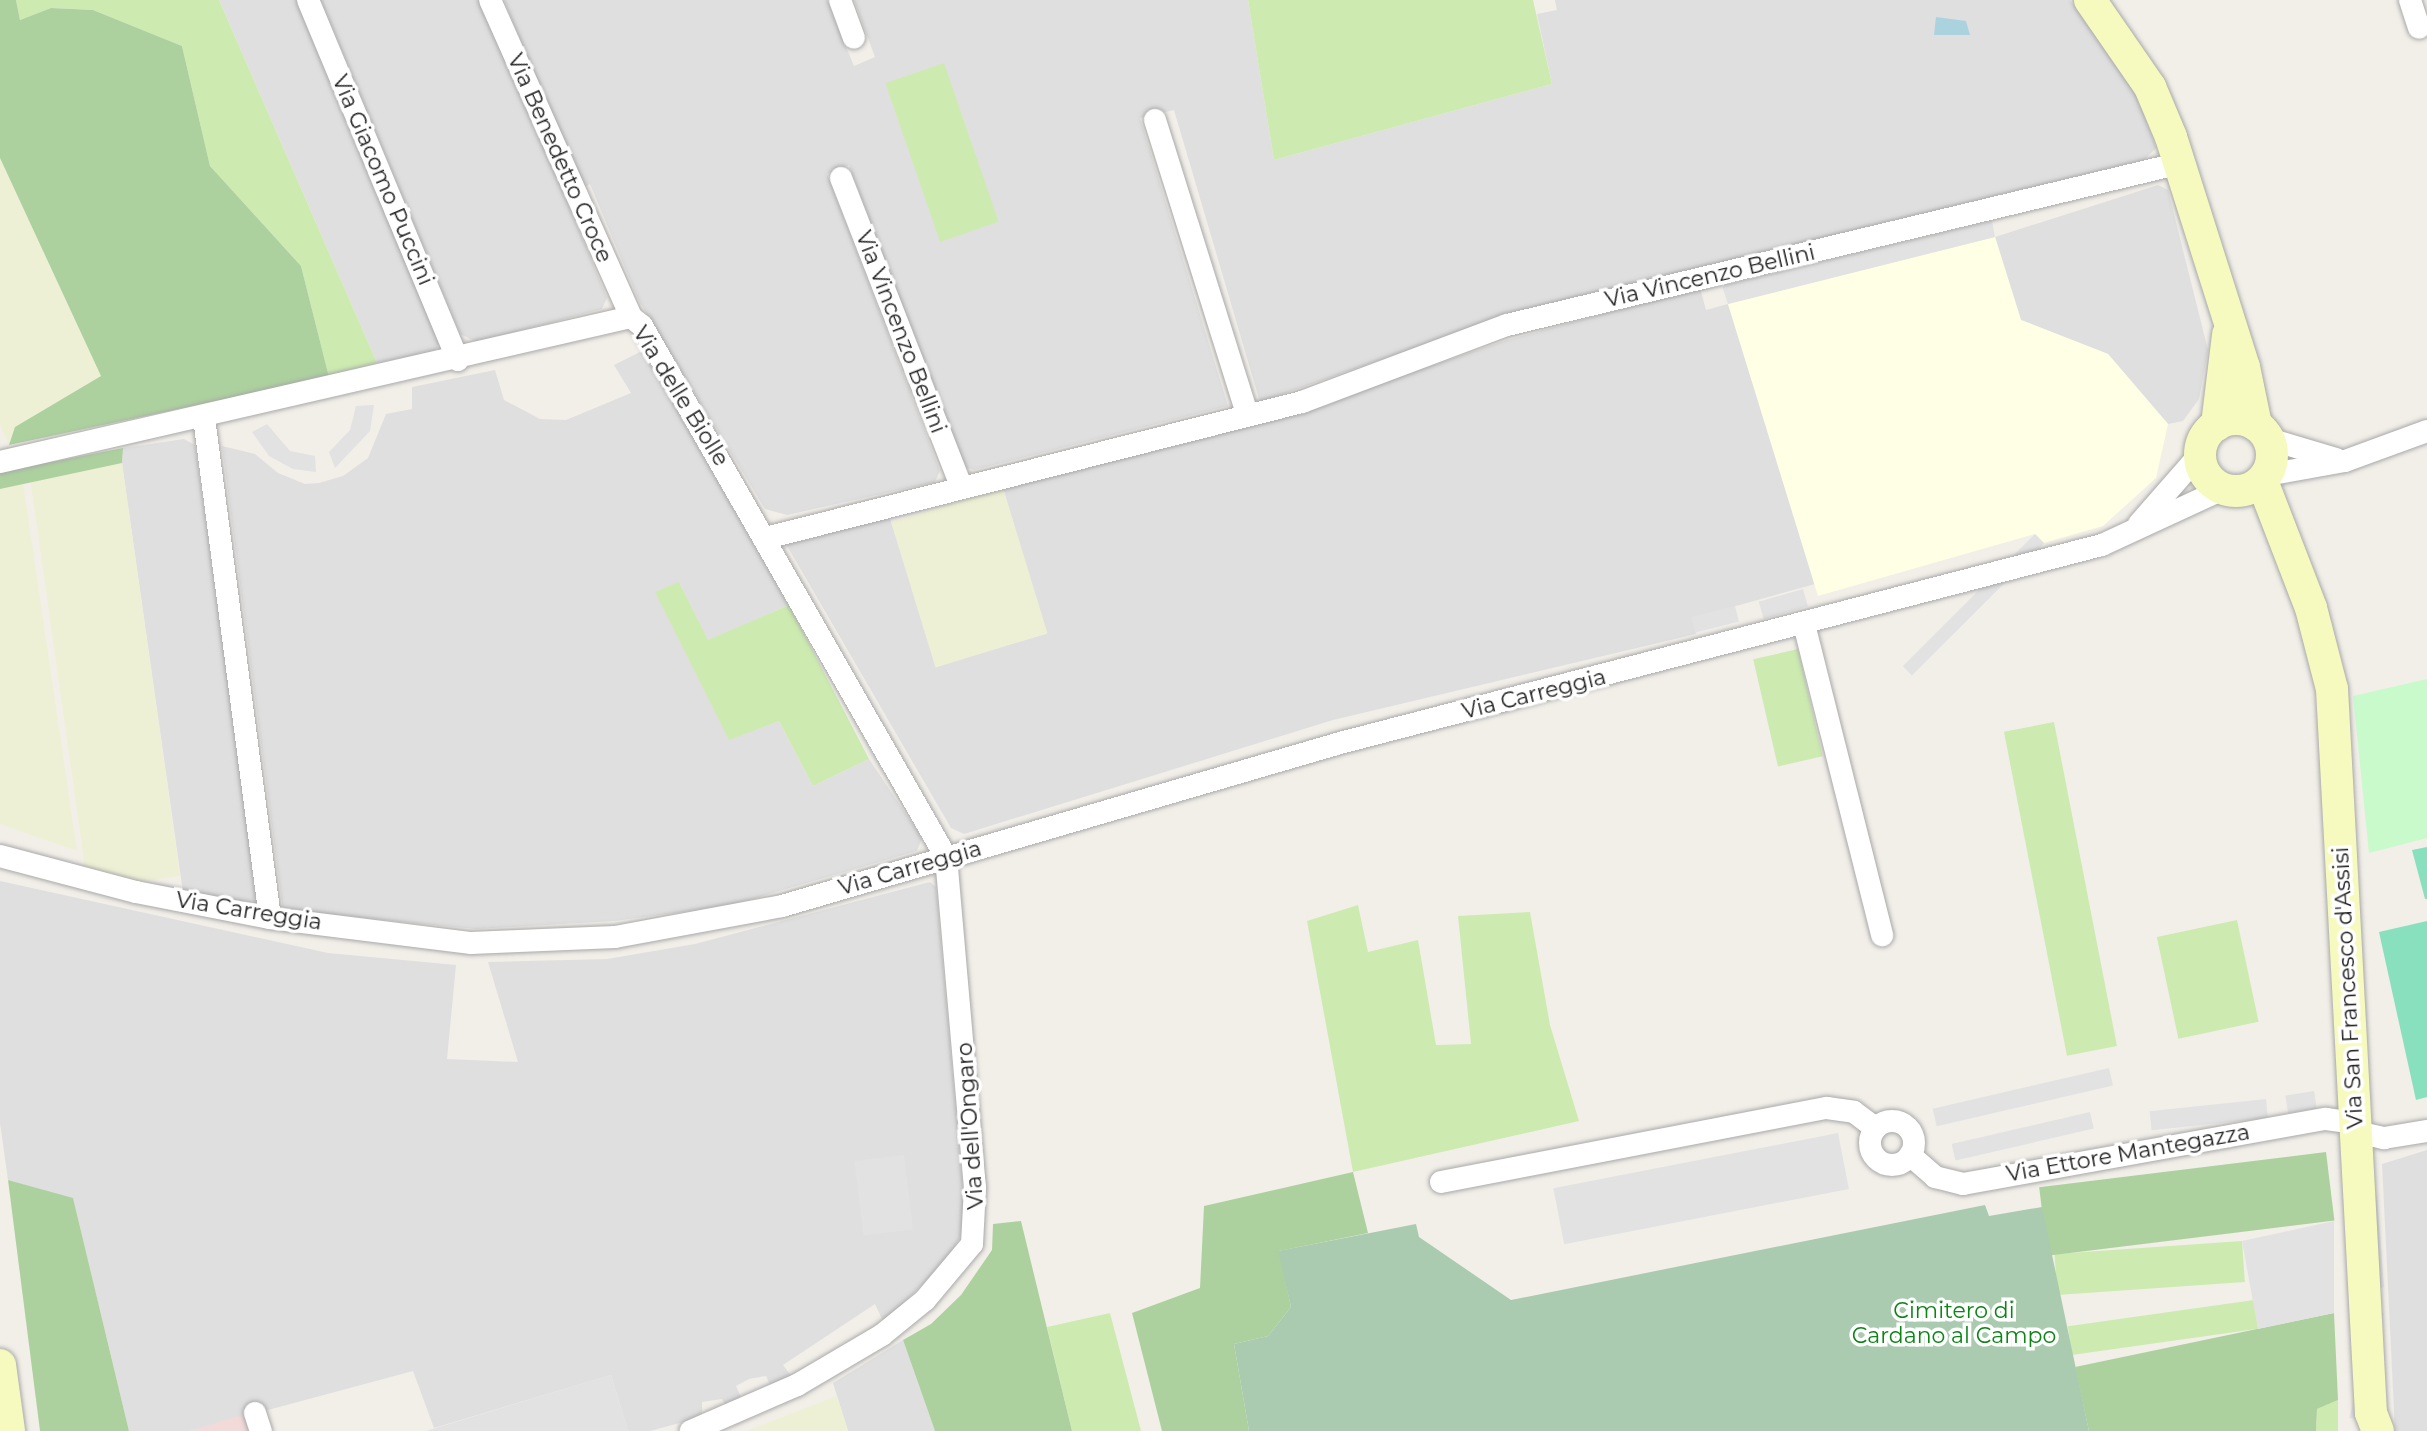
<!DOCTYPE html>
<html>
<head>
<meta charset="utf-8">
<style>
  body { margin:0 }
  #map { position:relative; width:2427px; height:1431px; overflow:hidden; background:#f2efe9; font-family:Montserrat,sans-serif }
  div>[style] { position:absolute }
  .residential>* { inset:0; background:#e0dfdf }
  .commercial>* { inset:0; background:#f2dad9 }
  .education>* { inset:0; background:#ffffe5 }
  .farmland>* { inset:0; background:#eef0d5; transform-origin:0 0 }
  .grass>* { inset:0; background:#cdebb0; transform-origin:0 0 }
  .forest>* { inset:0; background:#add19e; transform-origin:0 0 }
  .cemetery>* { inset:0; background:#aacbaf }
  .park>* { inset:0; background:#c8facc }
  .pitch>* { inset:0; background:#88e0be }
  .parking>* { inset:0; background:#e2e2e2; transform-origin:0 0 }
  .water>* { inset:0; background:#aad3df }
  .roads { filter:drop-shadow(0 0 2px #a9a9a9) drop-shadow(0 0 2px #a9a9a9) }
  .street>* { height:22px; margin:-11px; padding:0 11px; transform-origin:11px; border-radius:11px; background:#fff }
  .street>.ring { margin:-11px; padding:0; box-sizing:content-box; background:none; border:22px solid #fff; border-radius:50% }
  .secondary>* { height:32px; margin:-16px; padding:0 16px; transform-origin:16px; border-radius:16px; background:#f7fabf }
  .secondary>.ring { margin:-16px; padding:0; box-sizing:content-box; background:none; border:32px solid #f7fabf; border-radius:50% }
  span { translate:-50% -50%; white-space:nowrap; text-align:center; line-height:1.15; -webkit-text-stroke:7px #fff; paint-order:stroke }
  .street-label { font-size:22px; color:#222 }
  .park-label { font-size:22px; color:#0c8416 }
</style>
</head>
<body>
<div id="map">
  <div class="residential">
    <i style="clip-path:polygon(219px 0,297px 0,439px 343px,435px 351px,377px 363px)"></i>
    <i style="clip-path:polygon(321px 0,483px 0,607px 298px,602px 309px,477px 342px,460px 334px)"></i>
    <i style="clip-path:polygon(504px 0,827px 0,854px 66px,875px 57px,854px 0,1248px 0,1274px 160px,1552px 84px,1537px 14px,1557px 10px,1555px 0,2070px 0,2137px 93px,2156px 148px,2144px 160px,1517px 312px,1260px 402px,1174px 110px,1140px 118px,1228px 406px,974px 470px,962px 466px,849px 165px,827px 174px,940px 471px,935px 482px,787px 515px,765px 509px,639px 301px,590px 184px,582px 189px)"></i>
    <i style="clip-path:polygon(2158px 185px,2168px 190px,2208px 350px,2199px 399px,2183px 421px,2168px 424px,2108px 354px,2021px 320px,1995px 237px)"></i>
    <i style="clip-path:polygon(1700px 288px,1706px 310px,1728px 304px,1815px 584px,1693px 618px,1696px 634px,1333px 720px,964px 834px,951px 828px,786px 544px,889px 516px,942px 663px,1046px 634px,1003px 488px,1332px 400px,1507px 340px)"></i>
    <i style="clip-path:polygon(642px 351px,766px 556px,789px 605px,708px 641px,679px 582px,729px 739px,779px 721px,813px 786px,869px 759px,922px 838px,917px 851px,728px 906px,614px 921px,476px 929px,283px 910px,222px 446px,255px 454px,278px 473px,305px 484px,319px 483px,343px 476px,368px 458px,386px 414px,412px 409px,412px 387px,495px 370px,504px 400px,540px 419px,566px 420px,631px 393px,614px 365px)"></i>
    <i style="clip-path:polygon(184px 439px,195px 445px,260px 907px,183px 892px,122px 463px,123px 448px)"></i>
    <i style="clip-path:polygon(0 881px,328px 953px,456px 965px,447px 1059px,518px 1062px,488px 962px,607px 959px,695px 944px,930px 882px,936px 887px,966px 1227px,947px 1259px,884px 1323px,875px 1304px,783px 1365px,792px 1377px,772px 1389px,766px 1376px,749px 1379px,736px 1386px,744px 1404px,727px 1408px,722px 1399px,702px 1402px,702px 1417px,650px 1431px,628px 1431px,611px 1375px,434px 1428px,413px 1371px,190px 1431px,129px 1431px,73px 1199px,8px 1180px,0 1123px)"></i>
    <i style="clip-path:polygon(2427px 1150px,2427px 1431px,2395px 1431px,2382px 1164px)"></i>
    <i style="clip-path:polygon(903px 1340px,935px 1431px,848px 1431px,833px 1383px)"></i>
  </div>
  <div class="commercial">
    <i style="clip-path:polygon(246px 1414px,250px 1431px,190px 1431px)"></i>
  </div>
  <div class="education">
    <i style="clip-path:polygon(1995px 237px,2021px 320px,2108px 354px,2168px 424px,2156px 478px,2103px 526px,2044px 543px,2035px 534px,1818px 596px,1728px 304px)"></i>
  </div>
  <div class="farmland">
    <i style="clip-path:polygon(0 158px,101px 376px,16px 427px,9px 445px,0 425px)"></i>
    <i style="left:122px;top:463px;width:417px;height:93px;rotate:82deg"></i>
    <i style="clip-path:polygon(23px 483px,77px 851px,0 824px,0 489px)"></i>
    <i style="left:1003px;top:488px;width:152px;height:117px;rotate:73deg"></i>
    <i style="clip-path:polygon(837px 1396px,848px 1431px,746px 1431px)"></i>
  </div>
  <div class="grass">
    <i style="clip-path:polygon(16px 0,219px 0,377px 363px,329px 377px,301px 266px,210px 166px,182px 46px,93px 10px,51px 8px,20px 20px)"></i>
    <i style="clip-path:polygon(1248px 0,1533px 0,1552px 84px,1274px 160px)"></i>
    <i style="left:944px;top:63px;width:168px;height:62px;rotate:71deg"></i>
    <i style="clip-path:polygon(679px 582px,708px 640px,789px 605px,869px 759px,813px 786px,779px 721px,729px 740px,655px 592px)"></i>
    <i style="left:1798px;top:649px;width:110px;height:46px;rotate:77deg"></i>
    <i style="left:2054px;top:722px;width:330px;height:51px;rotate:79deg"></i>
    <i style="clip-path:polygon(1358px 905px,1368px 952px,1418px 940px,1436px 1045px,1471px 1044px,1458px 916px,1530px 912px,1550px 1025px,1579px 1121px,1353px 1172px,1307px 921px)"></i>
    <i style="left:2237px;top:920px;width:104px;height:82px;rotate:78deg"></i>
    <i style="left:2242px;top:1241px;width:41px;height:188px;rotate:86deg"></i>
    <i style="left:2254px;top:1300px;width:29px;height:188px;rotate:82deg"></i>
    <i style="clip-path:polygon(1110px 1313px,1141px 1431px,1072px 1431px,1047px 1327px)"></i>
    <i style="clip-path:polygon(2338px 1400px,2338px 1431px,2316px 1431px,2317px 1409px)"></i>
  </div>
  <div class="forest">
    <i style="clip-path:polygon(0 0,16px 0,20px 20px,51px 8px,93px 10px,182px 46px,210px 166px,301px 266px,329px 377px,9px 445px,15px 427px,101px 376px,0 158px)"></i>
    <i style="clip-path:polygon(123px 448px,122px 463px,0 489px,0 472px)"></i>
    <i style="left:2326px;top:1152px;width:69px;height:289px;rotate:83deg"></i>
    <i style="clip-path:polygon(1353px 1172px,1368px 1233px,1279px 1251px,1291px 1307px,1268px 1336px,1234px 1344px,1249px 1431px,1162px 1431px,1132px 1313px,1200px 1288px,1204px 1206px)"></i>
    <i style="clip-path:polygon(8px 1180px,73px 1198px,129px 1431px,40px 1431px)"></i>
    <i style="clip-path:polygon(1021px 1221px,1072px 1431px,935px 1431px,903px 1340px,931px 1324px,961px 1295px,992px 1250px,993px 1224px)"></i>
    <i style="clip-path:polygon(2334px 1313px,2338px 1400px,2317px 1409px,2316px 1431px,2089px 1431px,2075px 1367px)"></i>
  </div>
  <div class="cemetery">
    <i style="clip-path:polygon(1985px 1205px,1989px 1216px,2042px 1207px,2089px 1431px,1249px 1431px,1234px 1344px,1268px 1336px,1291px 1307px,1278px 1251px,1416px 1224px,1419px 1237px,1511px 1300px)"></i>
  </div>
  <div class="park">
    <i style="clip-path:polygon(2427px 679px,2427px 838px,2369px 853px,2353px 696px)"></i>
  </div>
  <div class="pitch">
    <i style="clip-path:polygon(2427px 847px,2427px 899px,2425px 899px,2412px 850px)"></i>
    <i style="clip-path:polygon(2427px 921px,2427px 1097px,2416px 1100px,2379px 932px)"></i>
  </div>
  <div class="parking">
    <i style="clip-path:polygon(1992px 221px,1995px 237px,1728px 304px,1722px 286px)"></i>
    <i style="clip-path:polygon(374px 405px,370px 431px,335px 468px,329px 452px,350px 430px,356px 406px)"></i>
    <i style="clip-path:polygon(267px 424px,290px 451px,315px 456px,316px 472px,293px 469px,269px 456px,252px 432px)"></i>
    <i style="left:2035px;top:534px;width:13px;height:187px;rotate:45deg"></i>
    <i style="left:1803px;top:589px;width:18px;height:46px;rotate:74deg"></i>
    <i style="left:1735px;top:606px;width:16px;height:45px;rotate:76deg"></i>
    <i style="left:2109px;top:1068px;width:18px;height:181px;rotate:77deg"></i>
    <i style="left:2314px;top:1091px;width:18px;height:29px;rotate:81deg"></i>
    <i style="left:2266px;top:1099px;width:19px;height:117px;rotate:84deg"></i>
    <i style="left:2090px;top:1112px;width:17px;height:142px;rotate:77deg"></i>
    <i style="left:1838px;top:1133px;width:57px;height:290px;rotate:79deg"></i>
    <i style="left:904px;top:1155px;width:75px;height:50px;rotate:83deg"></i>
    <i style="clip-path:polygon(2371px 1193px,2377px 1196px,2384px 1287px,2376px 1290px)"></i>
    <i style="clip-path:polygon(2334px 1221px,2334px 1313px,2258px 1329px,2242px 1241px)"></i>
    <i style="left:2376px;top:1311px;width:8px;height:110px;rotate:14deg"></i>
    <i style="clip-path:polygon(611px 1375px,628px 1431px,426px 1431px,594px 1380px)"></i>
  </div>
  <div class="water">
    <i style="clip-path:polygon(1936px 17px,1966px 21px,1970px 35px,1934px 35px)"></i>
  </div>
  <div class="roads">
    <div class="street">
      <i style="left:308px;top:0;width:390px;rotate:67.4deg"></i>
      <i style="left:490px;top:0;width:347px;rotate:66deg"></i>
      <i style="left:840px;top:0;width:40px;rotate:69.8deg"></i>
      <i style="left:2410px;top:0;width:29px;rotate:72deg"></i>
      <i style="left:1155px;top:120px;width:307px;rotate:72.6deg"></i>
      <i style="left:841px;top:178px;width:331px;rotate:68.7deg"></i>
      <i style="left:204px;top:418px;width:504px;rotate:82.48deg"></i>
      <i style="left:2269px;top:439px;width:70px;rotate:16.6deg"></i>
      <i style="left:0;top:462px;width:647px;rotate:-12.94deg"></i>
      <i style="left:631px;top:317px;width:14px;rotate:39deg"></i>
      <i style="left:642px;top:326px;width:612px;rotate:60.21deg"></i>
      <i style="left:946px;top:857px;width:331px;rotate:85deg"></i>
      <i style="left:975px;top:1187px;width:57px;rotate:93deg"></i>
      <i style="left:972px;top:1244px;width:73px;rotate:130deg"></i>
      <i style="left:925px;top:1300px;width:55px;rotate:140.9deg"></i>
      <i style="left:882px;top:1335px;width:99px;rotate:149.5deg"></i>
      <i style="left:797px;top:1385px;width:116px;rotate:156.5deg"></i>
      <i style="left:2267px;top:475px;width:79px;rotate:-10.2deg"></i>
      <i style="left:2345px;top:461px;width:87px;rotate:-20.1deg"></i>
      <i style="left:2139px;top:524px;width:93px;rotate:-48.9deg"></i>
      <i style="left:766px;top:538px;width:553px;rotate:-14.24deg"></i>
      <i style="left:1302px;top:402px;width:219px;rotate:-20.6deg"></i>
      <i style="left:1507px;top:325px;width:693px;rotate:-13.52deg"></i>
      <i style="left:1804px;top:624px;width:321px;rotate:75.9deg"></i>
      <i style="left:0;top:856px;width:141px;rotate:14.8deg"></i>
      <i style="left:136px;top:892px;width:136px;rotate:11deg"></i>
      <i style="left:270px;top:918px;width:203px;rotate:7.1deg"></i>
      <i style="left:471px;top:943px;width:144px;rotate:-2.4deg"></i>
      <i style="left:615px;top:937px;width:170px;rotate:-10.5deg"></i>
      <i style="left:782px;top:906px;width:581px;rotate:-16.28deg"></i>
      <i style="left:1340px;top:743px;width:787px;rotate:-14.57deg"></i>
      <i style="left:2102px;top:545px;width:133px;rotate:-24.8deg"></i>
      <i class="ring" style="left:1870px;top:1121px;width:22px;height:22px"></i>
      <i style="left:2357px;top:1132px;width:28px;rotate:13deg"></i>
      <i style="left:2384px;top:1138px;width:44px;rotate:-9.2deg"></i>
      <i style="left:1910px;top:1155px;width:33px;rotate:41deg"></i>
      <i style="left:1935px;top:1177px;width:29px;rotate:14deg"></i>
      <i style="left:1963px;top:1184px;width:369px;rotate:-10.2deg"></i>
      <i style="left:2326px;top:1119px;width:30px;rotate:8deg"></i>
      <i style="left:1441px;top:1182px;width:393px;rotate:-10.9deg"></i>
      <i style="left:1827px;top:1108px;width:27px;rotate:8deg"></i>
      <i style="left:1854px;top:1112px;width:26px;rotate:37deg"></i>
      <i style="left:255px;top:1413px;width:19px;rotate:72deg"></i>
    </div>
    <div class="secondary">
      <i style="left:2090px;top:0;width:106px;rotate:55.4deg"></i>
      <i style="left:2150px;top:87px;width:54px;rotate:67.2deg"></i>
      <i style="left:2171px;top:137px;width:241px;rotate:72.4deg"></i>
      <i style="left:2244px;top:367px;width:59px;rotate:78.3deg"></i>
      <i class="ring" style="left:2200px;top:419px;width:40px;height:40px"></i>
      <i style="left:2217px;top:425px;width:91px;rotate:-83deg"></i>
      <i style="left:2262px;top:481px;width:136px;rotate:68.9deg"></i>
      <i style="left:2311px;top:608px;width:84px;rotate:75.5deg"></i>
      <i style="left:2332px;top:689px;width:725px;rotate:86.92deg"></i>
      <i style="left:2371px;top:1413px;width:19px;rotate:69deg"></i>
      <i style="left:0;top:1365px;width:67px;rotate:82.2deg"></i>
    </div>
  </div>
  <div class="street-label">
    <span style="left:560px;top:158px;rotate:66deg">Via Benedetto Croce</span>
    <span style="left:383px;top:180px;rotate:67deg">Via Giacomo Puccini</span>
    <span style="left:1710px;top:276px;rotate:-13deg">Via Vincenzo Bellini</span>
    <span style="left:901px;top:332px;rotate:69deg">Via Vincenzo Bellini</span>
    <span style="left:681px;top:396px;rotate:58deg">Via delle Biolle</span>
    <span style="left:1534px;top:694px;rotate:-14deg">Via Carreggia</span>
    <span style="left:910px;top:868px;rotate:-16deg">Via Carreggia</span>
    <span style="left:249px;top:911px;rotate:9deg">Via Carreggia</span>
    <span style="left:2348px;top:988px;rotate:-93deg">Via San Francesco d'Assisi</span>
    <span style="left:970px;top:1126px;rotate:-94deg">Via dell'Ongaro</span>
    <span style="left:2128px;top:1153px;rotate:-10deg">Via Ettore Mantegazza</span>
  </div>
  <div class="park-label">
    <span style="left:1954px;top:1323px">Cimitero di<br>Cardano al Campo</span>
  </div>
</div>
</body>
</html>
